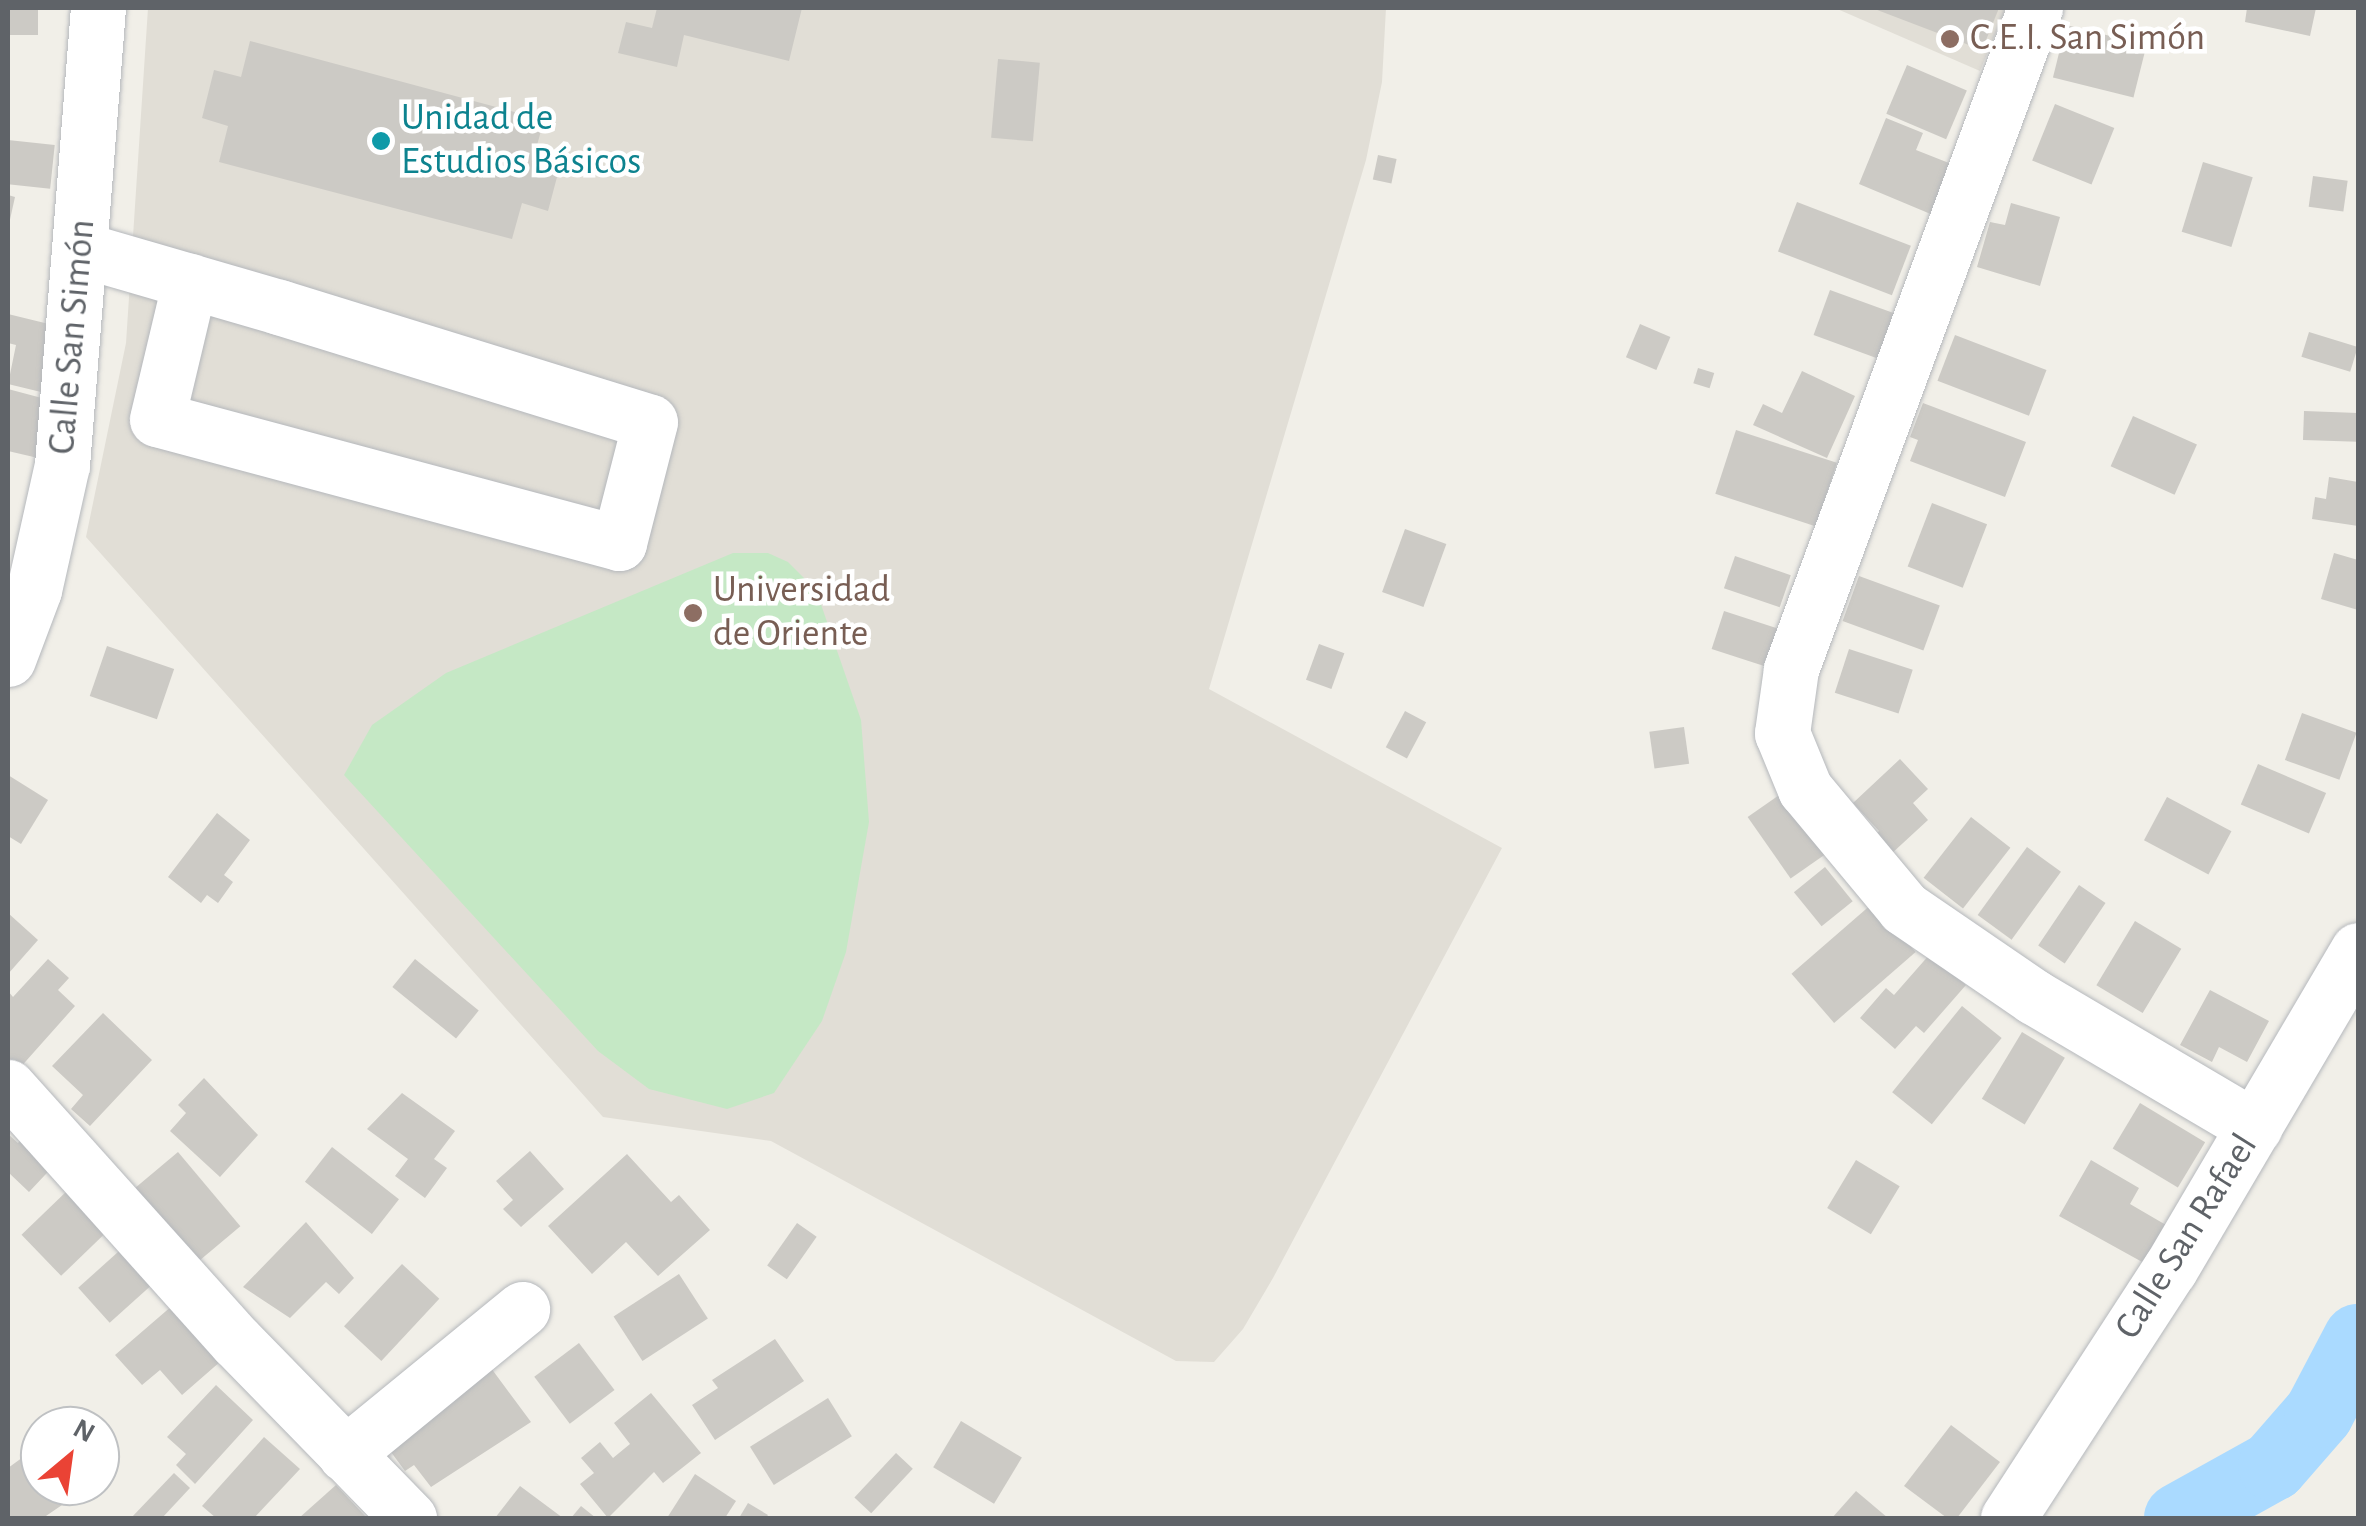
<!DOCTYPE html>
<html>
<head>
<meta charset="utf-8">
<style>
  body { margin:0 }
  #map { position:relative; width:2366px; height:1526px; overflow:hidden; background:#f1efe8; font-family:"Alegreya Sans",sans-serif }
  div>[style] { position:absolute }
  .education>* { inset:0; background:#e1ded6 }
  .green>* { inset:0; background:#c5e8c5 }
  .river>* { height:70px; margin:-35px; padding:0 35px; transform-origin:35px; border-radius:35px; background:#aadaff }
  .building>* { inset:0; background:#cccac5; transform-origin:0 0 }
  .roads { filter:drop-shadow(0 0 2px #b5b8bc) drop-shadow(0 0 2px #b5b8bc) }
  .minor>* { height:55px; margin:-27.5px; padding:0 27.5px; transform-origin:27.5px; border-radius:27.5px; background:#fff }
  .dots>* { width:28px; height:28px; translate:-50% -50%; box-sizing:border-box; border:5px solid #fff; border-radius:50% }
  span { translate:-50% -50%; white-space:nowrap; text-align:center; line-height:1.15; -webkit-text-stroke:9px #fff; paint-order:stroke }
  .education-label { font-size:38px; color:#785e54 }
  .left { translate:0 -50%; text-align:left }
  .culture-label { font-size:38px; color:#0d838f }
  .street-label { font-size:38px; color:#5f6368 }
  .frame { position:absolute; inset:0; border:10px solid #5f6368; pointer-events:none }
  .north { position:absolute; left:20px; top:1406px; width:100px; height:100px; box-sizing:border-box; background:#fff; border:2px solid #bfc1c3; border-radius:50%; rotate:29deg; font-size:28px; font-weight:700; line-height:40px; text-align:center; color:#5f6368 }
  .north::after { content:''; display:block; margin:auto; width:35px; height:45px; background:#ea4335; clip-path:polygon(50% 0,100% 100%,50% 72%,0 100%) }
</style>
</head>
<body>
<div id="map">
  <div class="education">
    <i style="clip-path:polygon(148px 8px,1386px 8px,1382px 82px,1366px 160px,1209px 689px,1502px 848px,1273px 1278px,1243px 1329px,1214px 1362px,1176px 1361px,771px 1141px,603px 1117px,86px 537px,126px 343px)"></i>
    <i style="clip-path:polygon(1835px 8px,2006px 8px,1980px 71px)"></i>
  </div>
  <div class="green">
    <i style="clip-path:polygon(733px 553px,768px 553px,788px 562px,816px 590px,861px 720px,869px 822px,846px 952px,822px 1021px,774px 1093px,727px 1109px,649px 1089px,598px 1051px,344px 775px,372px 725px,446px 673px)"></i>
  </div>
  <div class="river">
    <i style="left:2179px;top:1518px;width:107px;rotate:-29deg"></i>
    <i style="left:2273px;top:1466px;width:70px;rotate:-49deg"></i>
    <i style="left:2319px;top:1413px;width:84px;rotate:-62.2deg"></i>
  </div>
  <div class="building">
    <i style="left:8px;top:8px;width:30px;height:27px"></i>
    <i style="clip-path:polygon(657px 8px,802px 8px,789px 61px,684px 35px,677px 67px,618px 53px,626px 22px,652px 28px)"></i>
    <i style="clip-path:polygon(1872px 8px,1999px 8px,1982px 50px)"></i>
    <i style="clip-path:polygon(2247px 8px,2316px 8px,2310px 36px,2245px 22px)"></i>
    <i style="left:2066px;top:25px;width:83px;height:54px;rotate:14deg"></i>
    <i style="clip-path:polygon(250px 41px,544px 120px,534px 156px,561px 162px,548px 211px,522px 203px,512px 239px,219px 162px,228px 126px,202px 118px,214px 70px,241px 77px)"></i>
    <i style="left:998px;top:59px;width:42px;height:79px;rotate:5deg"></i>
    <i style="left:1907px;top:65px;width:65px;height:53px;rotate:23deg"></i>
    <i style="left:2055px;top:104px;width:64px;height:61px;rotate:22deg"></i>
    <i style="clip-path:polygon(1886px 118px,1923px 133px,1916px 150px,1954px 165px,1933px 215px,1859px 184px)"></i>
    <i style="left:8px;top:140px;width:47px;height:44px;rotate:6deg"></i>
    <i style="left:1378px;top:155px;width:19px;height:25px;rotate:12deg"></i>
    <i style="left:2203px;top:162px;width:52px;height:73px;rotate:17deg"></i>
    <i style="left:2313px;top:176px;width:35px;height:31px;rotate:8deg"></i>
    <i style="clip-path:polygon(8px 195px,15px 197px,9px 224px,8px 224px)"></i>
    <i style="left:1797px;top:202px;width:122px;height:53px;rotate:21deg"></i>
    <i style="clip-path:polygon(2011px 203px,2060px 217px,2040px 286px,1977px 267px,1990px 222px,2005px 225px)"></i>
    <i style="left:1830px;top:290px;width:69px;height:48px;rotate:20deg"></i>
    <i style="clip-path:polygon(8px 314px,57px 326px,41px 392px,8px 384px,16px 345px,8px 343px)"></i>
    <i style="left:1640px;top:324px;width:33px;height:36px;rotate:23deg"></i>
    <i style="left:2309px;top:332px;width:51px;height:26px;rotate:17deg"></i>
    <i style="left:1955px;top:335px;width:98px;height:49px;rotate:21deg"></i>
    <i style="left:1698px;top:368px;width:17px;height:16px;rotate:17deg"></i>
    <i style="clip-path:polygon(1802px 371px,1855px 396px,1827px 458px,1753px 425px,1763px 404px,1782px 413px)"></i>
    <i style="clip-path:polygon(8px 389px,53px 401px,38px 458px,8px 451px)"></i>
    <i style="clip-path:polygon(1923px 403px,2026px 442px,2005px 497px,1910px 461px,1918px 440px,1910px 437px)"></i>
    <i style="left:2304px;top:411px;width:54px;height:29px;rotate:2deg"></i>
    <i style="left:2133px;top:416px;width:70px;height:55px;rotate:24deg"></i>
    <i style="left:1736px;top:430px;width:106px;height:67px;rotate:18deg"></i>
    <i style="clip-path:polygon(2329px 477px,2358px 482px,2358px 526px,2312px 519px,2315px 497px,2326px 499px)"></i>
    <i style="left:1932px;top:503px;width:59px;height:68px;rotate:21deg"></i>
    <i style="left:1405px;top:529px;width:44px;height:67px;rotate:20deg"></i>
    <i style="clip-path:polygon(2334px 553px,2358px 560px,2358px 610px,2321px 599px)"></i>
    <i style="left:1735px;top:556px;width:59px;height:34px;rotate:19deg"></i>
    <i style="left:1859px;top:576px;width:86px;height:48px;rotate:20deg"></i>
    <i style="left:1724px;top:611px;width:60px;height:40px;rotate:18deg"></i>
    <i style="left:1319px;top:644px;width:27px;height:38px;rotate:20deg"></i>
    <i style="left:107px;top:646px;width:71px;height:53px;rotate:19deg"></i>
    <i style="left:1849px;top:649px;width:67px;height:46px;rotate:18deg"></i>
    <i style="left:1405px;top:711px;width:24px;height:41px;rotate:28deg"></i>
    <i style="left:2302px;top:713px;width:58px;height:50px;rotate:20deg"></i>
    <i style="left:1684px;top:727px;width:37px;height:35px;rotate:82deg"></i>
    <i style="clip-path:polygon(1900px 759px,1928px 789px,1913px 803px,1928px 820px,1890px 855px,1873px 837px,1879px 831px,1853px 803px)"></i>
    <i style="left:2258px;top:764px;width:74px;height:44px;rotate:23deg"></i>
    <i style="clip-path:polygon(8px 775px,48px 800px,21px 844px,8px 836px)"></i>
    <i style="left:1782px;top:793px;width:75px;height:42px;rotate:55deg"></i>
    <i style="left:2167px;top:797px;width:73px;height:49px;rotate:28deg"></i>
    <i style="clip-path:polygon(217px 813px,250px 840px,224px 875px,233px 882px,218px 903px,207px 895px,201px 903px,168px 877px)"></i>
    <i style="left:1971px;top:817px;width:50px;height:77px;rotate:38deg"></i>
    <i style="left:2027px;top:847px;width:42px;height:84px;rotate:36deg"></i>
    <i style="left:1825px;top:867px;width:44px;height:40px;rotate:51deg"></i>
    <i style="left:2079px;top:885px;width:32px;height:73px;rotate:34deg"></i>
    <i style="left:1873px;top:903px;width:65px;height:108px;rotate:49deg"></i>
    <i style="clip-path:polygon(8px 913px,38px 940px,8px 974px)"></i>
    <i style="left:2135px;top:921px;width:54px;height:75px;rotate:31deg"></i>
    <i style="clip-path:polygon(1930px 954px,1966px 985px,1924px 1033px,1916px 1026px,1895px 1049px,1860px 1018px,1886px 988px,1894px 995px)"></i>
    <i style="clip-path:polygon(48px 959px,69px 978px,58px 990px,75px 1006px,18px 1070px,8px 1061px,8px 991px,13px 997px)"></i>
    <i style="left:415px;top:959px;width:82px;height:36px;rotate:39deg"></i>
    <i style="clip-path:polygon(2210px 990px,2269px 1021px,2247px 1062px,2219px 1047px,2212px 1062px,2180px 1045px)"></i>
    <i style="left:1962px;top:1006px;width:51px;height:111px;rotate:39deg"></i>
    <i style="clip-path:polygon(103px 1013px,152px 1060px,90px 1126px,71px 1109px,83px 1095px,52px 1066px)"></i>
    <i style="left:2022px;top:1032px;width:50px;height:78px;rotate:31deg"></i>
    <i style="clip-path:polygon(204px 1078px,258px 1135px,220px 1177px,170px 1131px,186px 1113px,178px 1105px)"></i>
    <i style="clip-path:polygon(402px 1093px,455px 1131px,434px 1159px,447px 1168px,425px 1198px,395px 1176px,408px 1159px,367px 1129px)"></i>
    <i style="left:2140px;top:1103px;width:76px;height:53px;rotate:31deg"></i>
    <i style="clip-path:polygon(29px 1130px,60px 1159px,29px 1192px,8px 1172px,8px 1134px,18px 1143px)"></i>
    <i style="left:332px;top:1147px;width:85px;height:44px;rotate:38deg"></i>
    <i style="clip-path:polygon(530px 1151px,564px 1189px,521px 1227px,503px 1209px,513px 1200px,496px 1181px)"></i>
    <i style="left:178px;top:1152px;width:97px;height:63px;rotate:50deg"></i>
    <i style="clip-path:polygon(627px 1154px,671px 1202px,679px 1195px,710px 1230px,658px 1276px,626px 1242px,592px 1274px,548px 1226px)"></i>
    <i style="left:1856px;top:1160px;width:51px;height:56px;rotate:31deg"></i>
    <i style="clip-path:polygon(2091px 1160px,2139px 1188px,2130px 1204px,2166px 1225px,2144px 1263px,2059px 1216px)"></i>
    <i style="left:69px;top:1189px;width:57px;height:66px;rotate:46deg"></i>
    <i style="clip-path:polygon(306px 1222px,354px 1278px,339px 1294px,326px 1282px,290px 1318px,243px 1287px)"></i>
    <i style="left:797px;top:1223px;width:24px;height:52px;rotate:35deg"></i>
    <i style="left:128px;top:1243px;width:47px;height:67px;rotate:48deg"></i>
    <i style="left:402px;top:1264px;width:51px;height:85px;rotate:43deg"></i>
    <i style="left:679px;top:1274px;width:53px;height:78px;rotate:57deg"></i>
    <i style="clip-path:polygon(173px 1305px,221px 1361px,182px 1395px,160px 1370px,142px 1385px,115px 1355px)"></i>
    <i style="clip-path:polygon(775px 1339px,804px 1381px,715px 1440px,692px 1405px,718px 1388px,712px 1380px)"></i>
    <i style="left:579px;top:1343px;width:59px;height:56px;rotate:53deg"></i>
    <i style="clip-path:polygon(491px 1368px,531px 1422px,431px 1487px,414px 1465px,405px 1471px,388px 1448px)"></i>
    <i style="clip-path:polygon(216px 1385px,253px 1420px,195px 1484px,176px 1465px,186px 1454px,167px 1437px)"></i>
    <i style="clip-path:polygon(651px 1393px,701px 1453px,663px 1483px,654px 1472px,608px 1518px,580px 1484px,594px 1473px,581px 1458px,600px 1442px,613px 1458px,630px 1444px,614px 1423px)"></i>
    <i style="left:828px;top:1398px;width:45px;height:92px;rotate:58deg"></i>
    <i style="left:961px;top:1421px;width:71px;height:54px;rotate:31deg"></i>
    <i style="clip-path:polygon(1951px 1425px,2000px 1462px,1957px 1518px,1947px 1518px,1904px 1486px)"></i>
    <i style="clip-path:polygon(264px 1437px,300px 1469px,254px 1518px,216px 1518px,202px 1506px)"></i>
    <i style="clip-path:polygon(30px 1452px,40px 1467px,40px 1486px,53px 1486px,65px 1503px,43px 1518px,8px 1518px,8px 1468px)"></i>
    <i style="left:896px;top:1453px;width:23px;height:61px;rotate:43deg"></i>
    <i style="clip-path:polygon(174px 1473px,190px 1488px,162px 1518px,131px 1518px)"></i>
    <i style="clip-path:polygon(695px 1474px,736px 1501px,725px 1518px,667px 1518px)"></i>
    <i style="clip-path:polygon(336px 1485px,367px 1518px,299px 1518px)"></i>
    <i style="clip-path:polygon(520px 1486px,563px 1518px,495px 1518px)"></i>
    <i style="clip-path:polygon(1856px 1491px,1888px 1518px,1832px 1518px)"></i>
    <i style="clip-path:polygon(748px 1503px,768px 1515px,766px 1518px,739px 1518px)"></i>
    <i style="clip-path:polygon(581px 1506px,596px 1518px,571px 1518px)"></i>
  </div>
  <div class="roads">
    <div class="minor">
      <i style="left:2035px;top:8px;width:705px;rotate:110.26deg"></i>
      <i style="left:1791px;top:669px;width:65px;rotate:98deg"></i>
      <i style="left:1782px;top:733px;width:61px;rotate:67.7deg"></i>
      <i style="left:1805px;top:789px;width:155px;rotate:50.2deg"></i>
      <i style="left:1904px;top:908px;width:158px;rotate:34.4deg"></i>
      <i style="left:2034px;top:997px;width:256px;rotate:30.5deg"></i>
      <i style="left:83px;top:250px;width:204px;rotate:16.2deg"></i>
      <i style="left:279px;top:307px;width:388px;rotate:17.2deg"></i>
      <i style="left:650px;top:422px;width:125px;rotate:104.4deg"></i>
      <i style="left:619px;top:543px;width:478px;rotate:-165deg"></i>
      <i style="left:157px;top:419px;width:142px;rotate:-76.6deg"></i>
      <i style="left:8px;top:659px;width:74px;rotate:-69.4deg"></i>
      <i style="left:34px;top:590px;width:128px;rotate:-77.4deg"></i>
      <i style="left:62px;top:465px;width:458px;rotate:-85.5deg"></i>
      <i style="left:8px;top:1087px;width:341px;rotate:48.1deg"></i>
      <i style="left:236px;top:1341px;width:248px;rotate:45.7deg"></i>
      <i style="left:345px;top:1454px;width:229px;rotate:-39.3deg"></i>
      <i style="left:2008px;top:1518px;width:297px;rotate:-57deg"></i>
      <i style="left:2170px;top:1269px;width:370px;rotate:-59.5deg"></i>
    </div>
  </div>
  <div class="dots">
    <i style="left:1950px;top:39px;background:#8d6e63"></i>
    <i style="left:381px;top:141px;background:#0f9aa8"></i>
    <i style="left:693px;top:613px;background:#8d6e63"></i>
  </div>
  <div class="education-label">
    <span class="left" style="left:1970px;top:39px">C.E.I. San Simón</span>
    <span class="left" style="left:713px;top:613px">Universidad<br>de Oriente</span>
  </div>
  <div class="culture-label">
    <span class="left" style="left:401px;top:141px">Unidad de<br>Estudios Básicos</span>
  </div>
  <div class="street-label">
    <span style="left:73px;top:337px;rotate:-85deg">Calle San Simón</span>
    <span style="left:2187px;top:1237px;rotate:-58deg">Calle San Rafael</span>
  </div>
  <div class="frame"></div>
  <div class="north">N</div>
</div>
</body>
</html>
